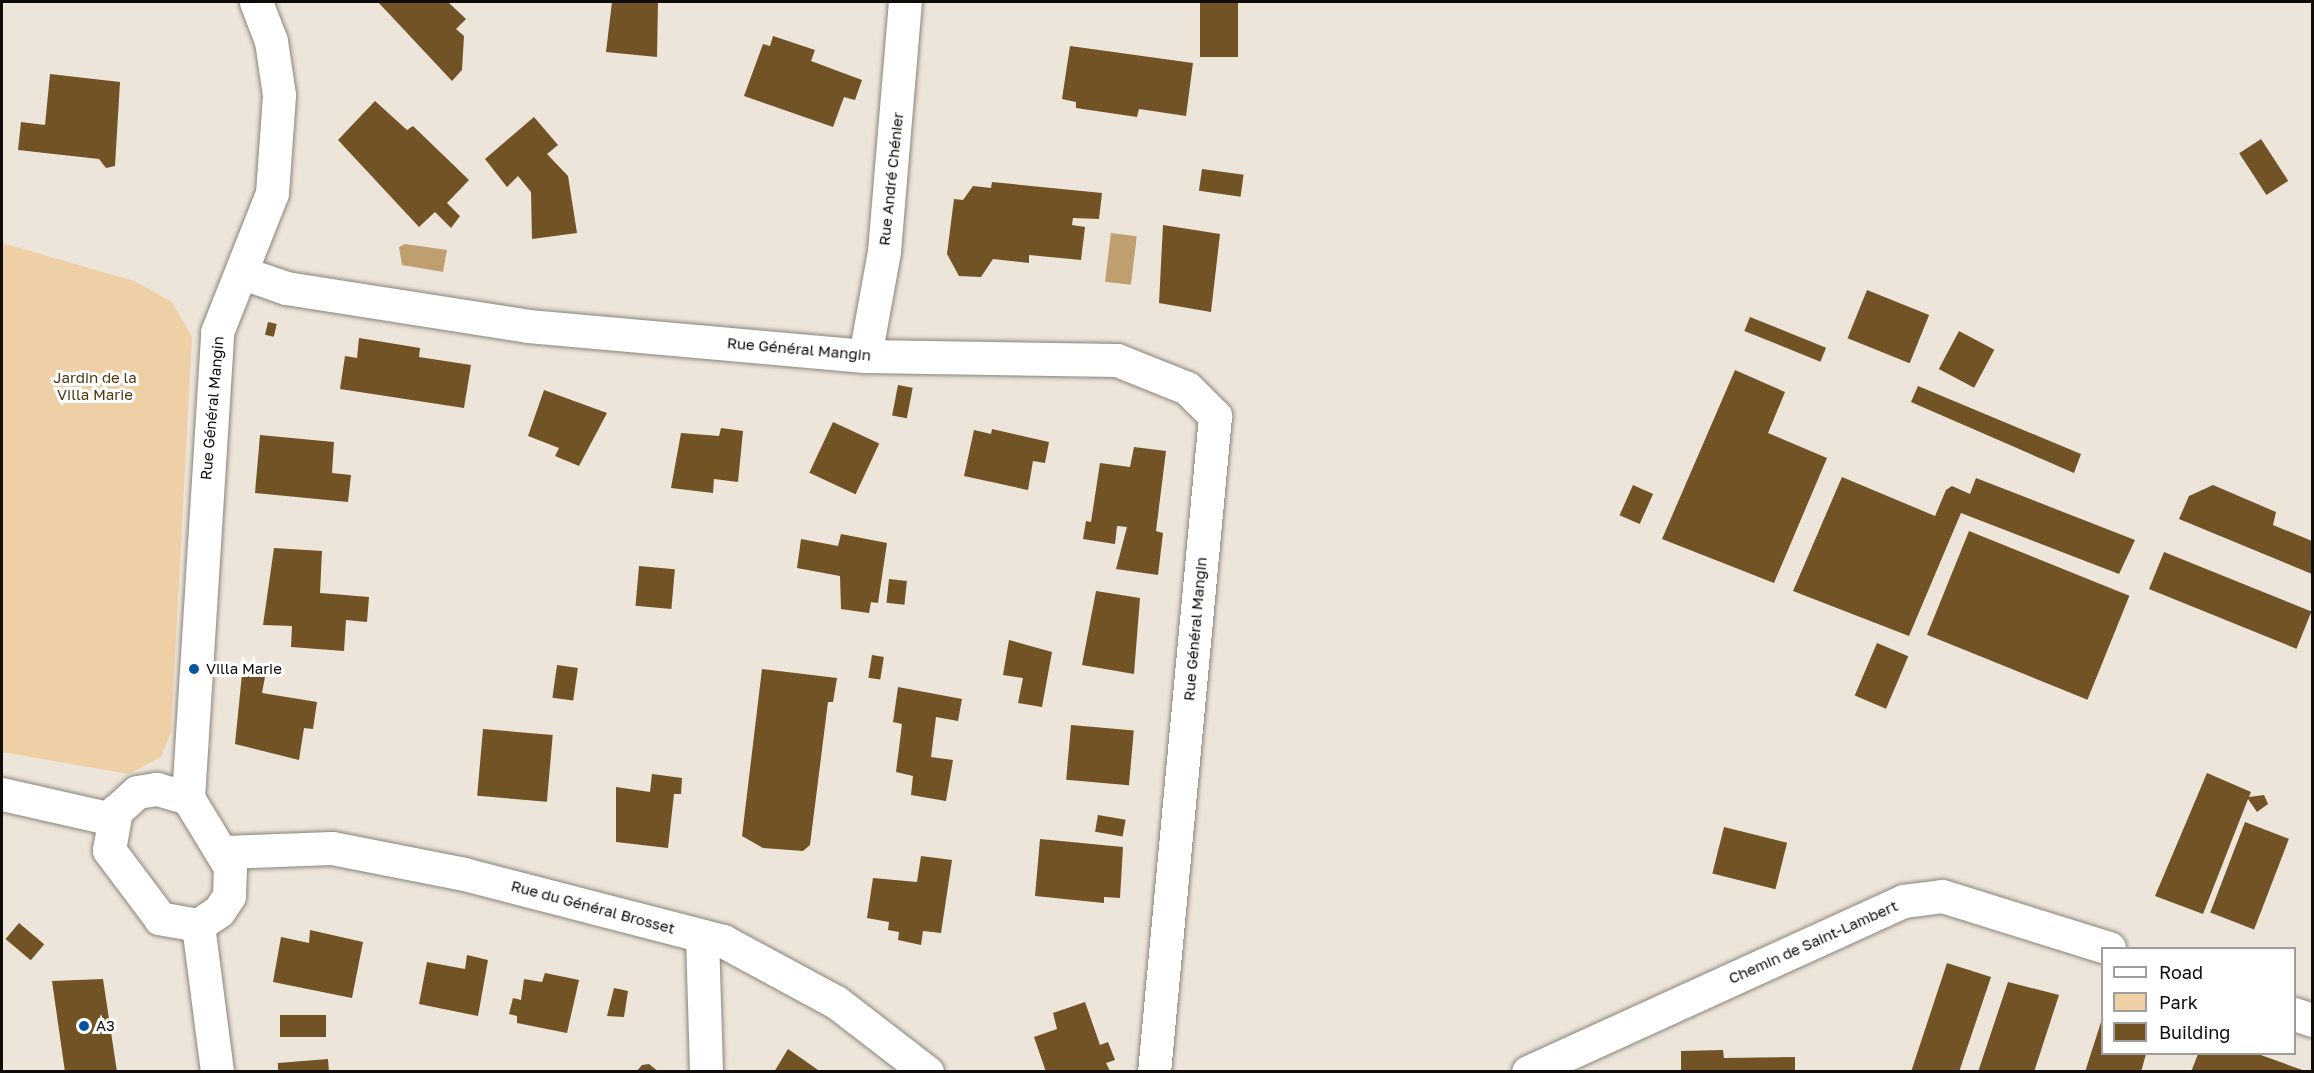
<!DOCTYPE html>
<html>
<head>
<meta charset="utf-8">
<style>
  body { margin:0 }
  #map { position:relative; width:2314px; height:1073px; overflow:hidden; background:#ede5da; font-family:"Golos Text",sans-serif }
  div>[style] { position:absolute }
  .green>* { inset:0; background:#eecfa6 }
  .water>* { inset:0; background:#bf9e70; transform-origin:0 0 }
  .building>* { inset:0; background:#715326; transform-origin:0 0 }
  .roads { filter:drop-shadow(0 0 2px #8a837a) drop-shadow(0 0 2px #8a837a) }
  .minor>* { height:33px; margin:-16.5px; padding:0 16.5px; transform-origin:16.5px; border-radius:16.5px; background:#fff }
  .dots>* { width:16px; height:16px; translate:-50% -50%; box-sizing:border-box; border:3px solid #fff; border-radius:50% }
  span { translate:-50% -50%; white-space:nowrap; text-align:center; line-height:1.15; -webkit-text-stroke:6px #fff; paint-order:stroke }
  .street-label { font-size:15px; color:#0e0b08 }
  .park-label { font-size:15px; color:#4f3712 }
  .poi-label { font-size:15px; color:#0e0b08 }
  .left { translate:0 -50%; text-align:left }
  .frame { position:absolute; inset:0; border:3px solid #0e0b08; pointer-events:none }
  .legend { position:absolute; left:2101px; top:947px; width:195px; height:108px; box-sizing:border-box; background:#fff; border:2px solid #9f9d9c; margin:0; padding:8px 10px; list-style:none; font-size:18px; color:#0e0b08 }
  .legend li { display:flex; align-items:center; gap:12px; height:30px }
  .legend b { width:30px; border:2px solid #9f9d9c }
</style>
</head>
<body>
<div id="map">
  <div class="green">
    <i style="clip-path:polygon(2px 243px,134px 281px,172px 302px,192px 337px,171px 732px,161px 757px,129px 774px,2px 752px)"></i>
  </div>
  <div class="water">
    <i style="left:1111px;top:233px;width:26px;height:49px;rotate:7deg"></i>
    <i style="clip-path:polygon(405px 244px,447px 250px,443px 272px,402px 265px,399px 247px)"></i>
  </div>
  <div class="building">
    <i style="clip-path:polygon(378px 2px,448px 2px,466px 19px,456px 29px,464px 36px,462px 70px,452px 81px)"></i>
    <i style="clip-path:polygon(612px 2px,658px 2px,657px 57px,606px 52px)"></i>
    <i style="left:1200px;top:2px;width:38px;height:55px"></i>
    <i style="clip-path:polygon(773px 36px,815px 50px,811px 61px,862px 80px,855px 100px,844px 97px,833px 127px,744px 96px,763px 44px,770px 46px)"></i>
    <i style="clip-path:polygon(1070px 46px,1193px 63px,1186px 116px,1139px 109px,1137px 117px,1076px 108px,1076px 102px,1062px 99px)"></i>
    <i style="clip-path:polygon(50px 74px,120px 82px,115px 166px,106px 168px,99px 159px,18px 150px,21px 122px,45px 125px)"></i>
    <i style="clip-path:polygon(375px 101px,407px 130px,413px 126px,469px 180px,447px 203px,460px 216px,451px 228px,435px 212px,419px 227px,338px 140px)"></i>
    <i style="clip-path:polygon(534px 117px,558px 145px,547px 154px,568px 176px,577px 233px,532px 239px,531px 192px,518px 176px,507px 187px,485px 159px)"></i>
    <i style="left:2261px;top:139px;width:50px;height:26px;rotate:57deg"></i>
    <i style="left:1202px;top:169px;width:42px;height:22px;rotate:8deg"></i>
    <i style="clip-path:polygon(992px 182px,1102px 193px,1099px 219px,1073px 218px,1072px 225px,1085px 227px,1081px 260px,1029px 255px,1029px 263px,993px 259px,981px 277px,959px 276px,947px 254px,954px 199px,963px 200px,973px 186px,991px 188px)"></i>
    <i style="clip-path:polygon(1163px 225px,1220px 234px,1211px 312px,1159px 303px)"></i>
    <i style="left:1867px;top:290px;width:67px;height:52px;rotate:22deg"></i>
    <i style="left:1750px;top:317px;width:82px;height:15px;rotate:22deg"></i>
    <i style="left:268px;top:322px;width:9px;height:13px;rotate:13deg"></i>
    <i style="left:1959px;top:331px;width:40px;height:43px;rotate:28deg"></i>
    <i style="clip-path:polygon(359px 338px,420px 348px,419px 357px,471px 365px,464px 408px,340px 389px,345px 356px,357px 358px)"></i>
    <i style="clip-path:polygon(1735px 370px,1785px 392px,1768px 433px,1827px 458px,1774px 583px,1662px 539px)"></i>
    <i style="left:898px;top:385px;width:15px;height:31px;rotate:11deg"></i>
    <i style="clip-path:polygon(1918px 386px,2081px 454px,2074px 473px,1911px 402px)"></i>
    <i style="clip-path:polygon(544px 390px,607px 413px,579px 466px,555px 456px,559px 448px,528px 436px)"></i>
    <i style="left:833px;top:422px;width:51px;height:56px;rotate:25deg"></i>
    <i style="clip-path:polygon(721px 428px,743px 431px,738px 482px,714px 479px,713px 493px,671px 488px,681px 433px,719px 436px)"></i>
    <i style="clip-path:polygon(992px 429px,1049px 442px,1045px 463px,1033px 461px,1028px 490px,964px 476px,974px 430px,991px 434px)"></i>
    <i style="clip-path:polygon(260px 435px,334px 442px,332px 473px,351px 475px,348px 502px,255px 493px)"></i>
    <i style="clip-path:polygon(1134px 447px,1166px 451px,1156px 531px,1163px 533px,1158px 575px,1116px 569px,1127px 527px,1117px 526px,1115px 544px,1083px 539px,1086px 521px,1091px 522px,1100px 463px,1130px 467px)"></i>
    <i style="clip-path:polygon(1842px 477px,1935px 516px,1946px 490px,1952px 486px,1970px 494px,1976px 478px,2135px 540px,2119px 574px,1961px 513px,1909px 636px,1793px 591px)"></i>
    <i style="left:1633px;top:485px;width:22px;height:33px;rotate:24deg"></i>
    <i style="clip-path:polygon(2213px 485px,2276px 512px,2273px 525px,2312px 541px,2312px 574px,2179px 519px,2189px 496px)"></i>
    <i style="left:1969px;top:531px;width:173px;height:112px;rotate:22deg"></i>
    <i style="clip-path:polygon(841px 534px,887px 543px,878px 603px,871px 602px,869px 613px,841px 609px,840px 576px,797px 568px,801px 539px,838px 546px)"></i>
    <i style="clip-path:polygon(274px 548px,322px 551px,320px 593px,369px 597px,367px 622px,346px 620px,344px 651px,291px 647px,292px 626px,263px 625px)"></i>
    <i style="left:2164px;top:552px;width:159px;height:40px;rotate:22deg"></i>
    <i style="left:639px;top:566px;width:36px;height:40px;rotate:5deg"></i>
    <i style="left:889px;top:579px;width:18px;height:24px;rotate:6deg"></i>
    <i style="clip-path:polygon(1096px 591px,1140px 598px,1134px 674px,1082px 665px)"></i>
    <i style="clip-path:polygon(1009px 640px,1052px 652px,1042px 707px,1018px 703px,1023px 678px,1003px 675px)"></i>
    <i style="left:1877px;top:643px;width:34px;height:57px;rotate:23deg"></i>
    <i style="left:872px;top:655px;width:12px;height:23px;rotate:9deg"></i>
    <i style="left:557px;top:665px;width:21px;height:33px;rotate:8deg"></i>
    <i style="clip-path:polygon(762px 669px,837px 678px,833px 702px,828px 702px,810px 845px,803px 851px,763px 848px,742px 836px)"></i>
    <i style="clip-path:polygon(242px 674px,265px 677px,262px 693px,317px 702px,313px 729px,304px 728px,299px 760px,235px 744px)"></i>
    <i style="clip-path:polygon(898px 687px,962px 699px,958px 721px,936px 717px,931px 757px,953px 760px,946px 801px,911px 795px,913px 776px,896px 772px,902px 724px,893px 722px)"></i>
    <i style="left:1071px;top:725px;width:63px;height:55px;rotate:5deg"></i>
    <i style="left:483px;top:729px;width:70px;height:67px;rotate:5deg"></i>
    <i style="clip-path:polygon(2207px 773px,2251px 792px,2249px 797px,2264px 795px,2268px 804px,2257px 812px,2248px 799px,2203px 914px,2155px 896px)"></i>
    <i style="clip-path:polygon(652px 774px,682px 778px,681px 794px,674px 794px,668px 848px,616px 842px,616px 787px,650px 792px)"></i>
    <i style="left:1098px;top:815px;width:28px;height:17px;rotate:10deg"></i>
    <i style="left:2245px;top:822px;width:47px;height:97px;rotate:21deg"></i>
    <i style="left:1724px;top:827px;width:65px;height:48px;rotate:14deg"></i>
    <i style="clip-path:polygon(1040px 839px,1123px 847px,1120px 898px,1104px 897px,1104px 903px,1035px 896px)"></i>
    <i style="clip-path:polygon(921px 856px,952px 860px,941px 933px,923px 931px,921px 945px,898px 940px,899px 932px,888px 930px,889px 922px,867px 918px,873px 878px,917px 882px)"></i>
    <i style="left:19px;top:923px;width:33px;height:21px;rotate:40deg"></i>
    <i style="clip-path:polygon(310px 930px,363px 942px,352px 998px,273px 982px,281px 937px,309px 943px)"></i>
    <i style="clip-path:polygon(467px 955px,488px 960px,478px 1016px,419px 1004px,427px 962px,465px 969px)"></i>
    <i style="clip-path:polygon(1947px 963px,1991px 977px,1959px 1072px,1911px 1072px)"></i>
    <i style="clip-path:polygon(545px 973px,579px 980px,567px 1033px,517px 1023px,517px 1016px,509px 1014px,513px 998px,521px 1000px,524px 979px,542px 982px)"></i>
    <i style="clip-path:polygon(103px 979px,117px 1072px,65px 1072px,52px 981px)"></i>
    <i style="clip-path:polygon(2008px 982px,2059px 995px,2034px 1072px,1978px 1072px)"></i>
    <i style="clip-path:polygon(614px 988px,628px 991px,624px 1017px,607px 1016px)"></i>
    <i style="clip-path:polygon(1085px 1002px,1100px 1045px,1108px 1042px,1115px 1060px,1106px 1063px,1110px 1071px,1046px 1072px,1034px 1037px,1057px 1029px,1053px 1013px)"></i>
    <i style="left:280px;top:1015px;width:46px;height:22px"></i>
    <i style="clip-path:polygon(2102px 1019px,2102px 1054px,2146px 1054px,2141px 1072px,2085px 1072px)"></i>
    <i style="clip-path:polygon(788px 1049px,821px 1072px,774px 1072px)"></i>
    <i style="clip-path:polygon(1723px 1050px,1724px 1058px,1795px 1057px,1795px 1072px,1681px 1072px,1681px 1051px)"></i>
    <i style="clip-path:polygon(2198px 1054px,2258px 1054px,2305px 1071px,2191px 1072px)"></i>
    <i style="clip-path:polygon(328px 1059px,329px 1072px,278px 1072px,278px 1063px)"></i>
    <i style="clip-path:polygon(649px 1064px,659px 1072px,636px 1072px,642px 1065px)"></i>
  </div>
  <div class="roads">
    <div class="minor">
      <i style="left:243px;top:273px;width:46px;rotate:19.2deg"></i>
      <i style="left:286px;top:288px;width:245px;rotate:8.9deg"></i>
      <i style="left:528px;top:326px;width:338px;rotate:5.1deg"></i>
      <i style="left:865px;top:356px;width:252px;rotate:0.9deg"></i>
      <i style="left:1117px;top:360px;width:75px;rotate:21.8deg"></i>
      <i style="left:1187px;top:388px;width:40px;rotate:45deg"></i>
      <i style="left:1215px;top:416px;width:659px;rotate:95.31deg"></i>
      <i style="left:865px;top:356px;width:107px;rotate:-79.7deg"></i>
      <i style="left:884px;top:251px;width:250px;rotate:-85.2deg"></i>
      <i style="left:157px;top:789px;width:32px;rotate:16deg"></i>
      <i style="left:188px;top:798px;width:81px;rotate:58.7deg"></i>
      <i style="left:230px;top:867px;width:29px;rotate:92deg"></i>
      <i style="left:229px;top:896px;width:18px;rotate:124deg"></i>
      <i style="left:219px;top:911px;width:25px;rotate:146deg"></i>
      <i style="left:198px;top:925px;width:39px;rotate:-170deg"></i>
      <i style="left:160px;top:918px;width:85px;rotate:-126.9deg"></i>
      <i style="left:109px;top:850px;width:40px;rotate:-80deg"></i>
      <i style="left:116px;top:811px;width:28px;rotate:-42deg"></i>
      <i style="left:137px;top:792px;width:20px;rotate:-9deg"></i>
      <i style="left:2px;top:794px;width:113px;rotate:12.8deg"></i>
      <i style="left:188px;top:798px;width:467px;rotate:-86.4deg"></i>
      <i style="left:217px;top:332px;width:149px;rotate:-68.4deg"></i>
      <i style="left:272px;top:193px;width:98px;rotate:-85.9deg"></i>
      <i style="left:279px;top:95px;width:55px;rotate:-98.4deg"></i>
      <i style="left:271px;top:41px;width:42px;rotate:-111deg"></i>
      <i style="left:224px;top:852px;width:108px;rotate:-2.1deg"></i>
      <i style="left:332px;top:848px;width:135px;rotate:11.1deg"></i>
      <i style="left:464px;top:874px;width:268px;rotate:14.5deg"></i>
      <i style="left:723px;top:941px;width:128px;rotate:28.4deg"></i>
      <i style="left:836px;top:1002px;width:115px;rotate:37.6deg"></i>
      <i style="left:198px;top:925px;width:148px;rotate:82.6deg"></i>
      <i style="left:702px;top:936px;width:136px;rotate:88.3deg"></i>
      <i style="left:2294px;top:1014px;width:19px;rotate:18deg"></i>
      <i style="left:1528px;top:1072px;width:412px;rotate:-24.5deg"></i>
      <i style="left:1903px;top:901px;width:39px;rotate:-7deg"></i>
      <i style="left:1942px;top:896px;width:175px;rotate:17.3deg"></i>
    </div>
  </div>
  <div class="dots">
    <i style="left:194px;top:669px;background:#0754a3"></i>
    <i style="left:84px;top:1026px;background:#0754a3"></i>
  </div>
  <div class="street-label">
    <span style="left:891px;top:179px;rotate:-84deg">Rue André Chénier</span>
    <span style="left:799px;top:349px;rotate:5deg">Rue Général Mangin</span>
    <span style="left:212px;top:408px;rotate:-85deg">Rue Général Mangin</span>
    <span style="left:1195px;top:629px;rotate:-85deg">Rue Général Mangin</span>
    <span style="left:593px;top:907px;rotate:15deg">Rue du Général Brosset</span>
    <span style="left:1813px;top:942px;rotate:-24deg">Chemin de Saint-Lambert</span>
  </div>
  <div class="park-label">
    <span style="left:95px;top:386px">Jardin de la<br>Villa Marie</span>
  </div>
  <div class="poi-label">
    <span class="left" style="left:206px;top:669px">Villa Marie</span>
    <span class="left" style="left:96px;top:1026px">A3</span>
  </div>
  <div class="frame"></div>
  <ul class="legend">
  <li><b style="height:8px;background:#fff"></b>Road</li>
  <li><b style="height:16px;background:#eecfa6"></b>Park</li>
  <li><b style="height:16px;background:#715326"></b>Building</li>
  </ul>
</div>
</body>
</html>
